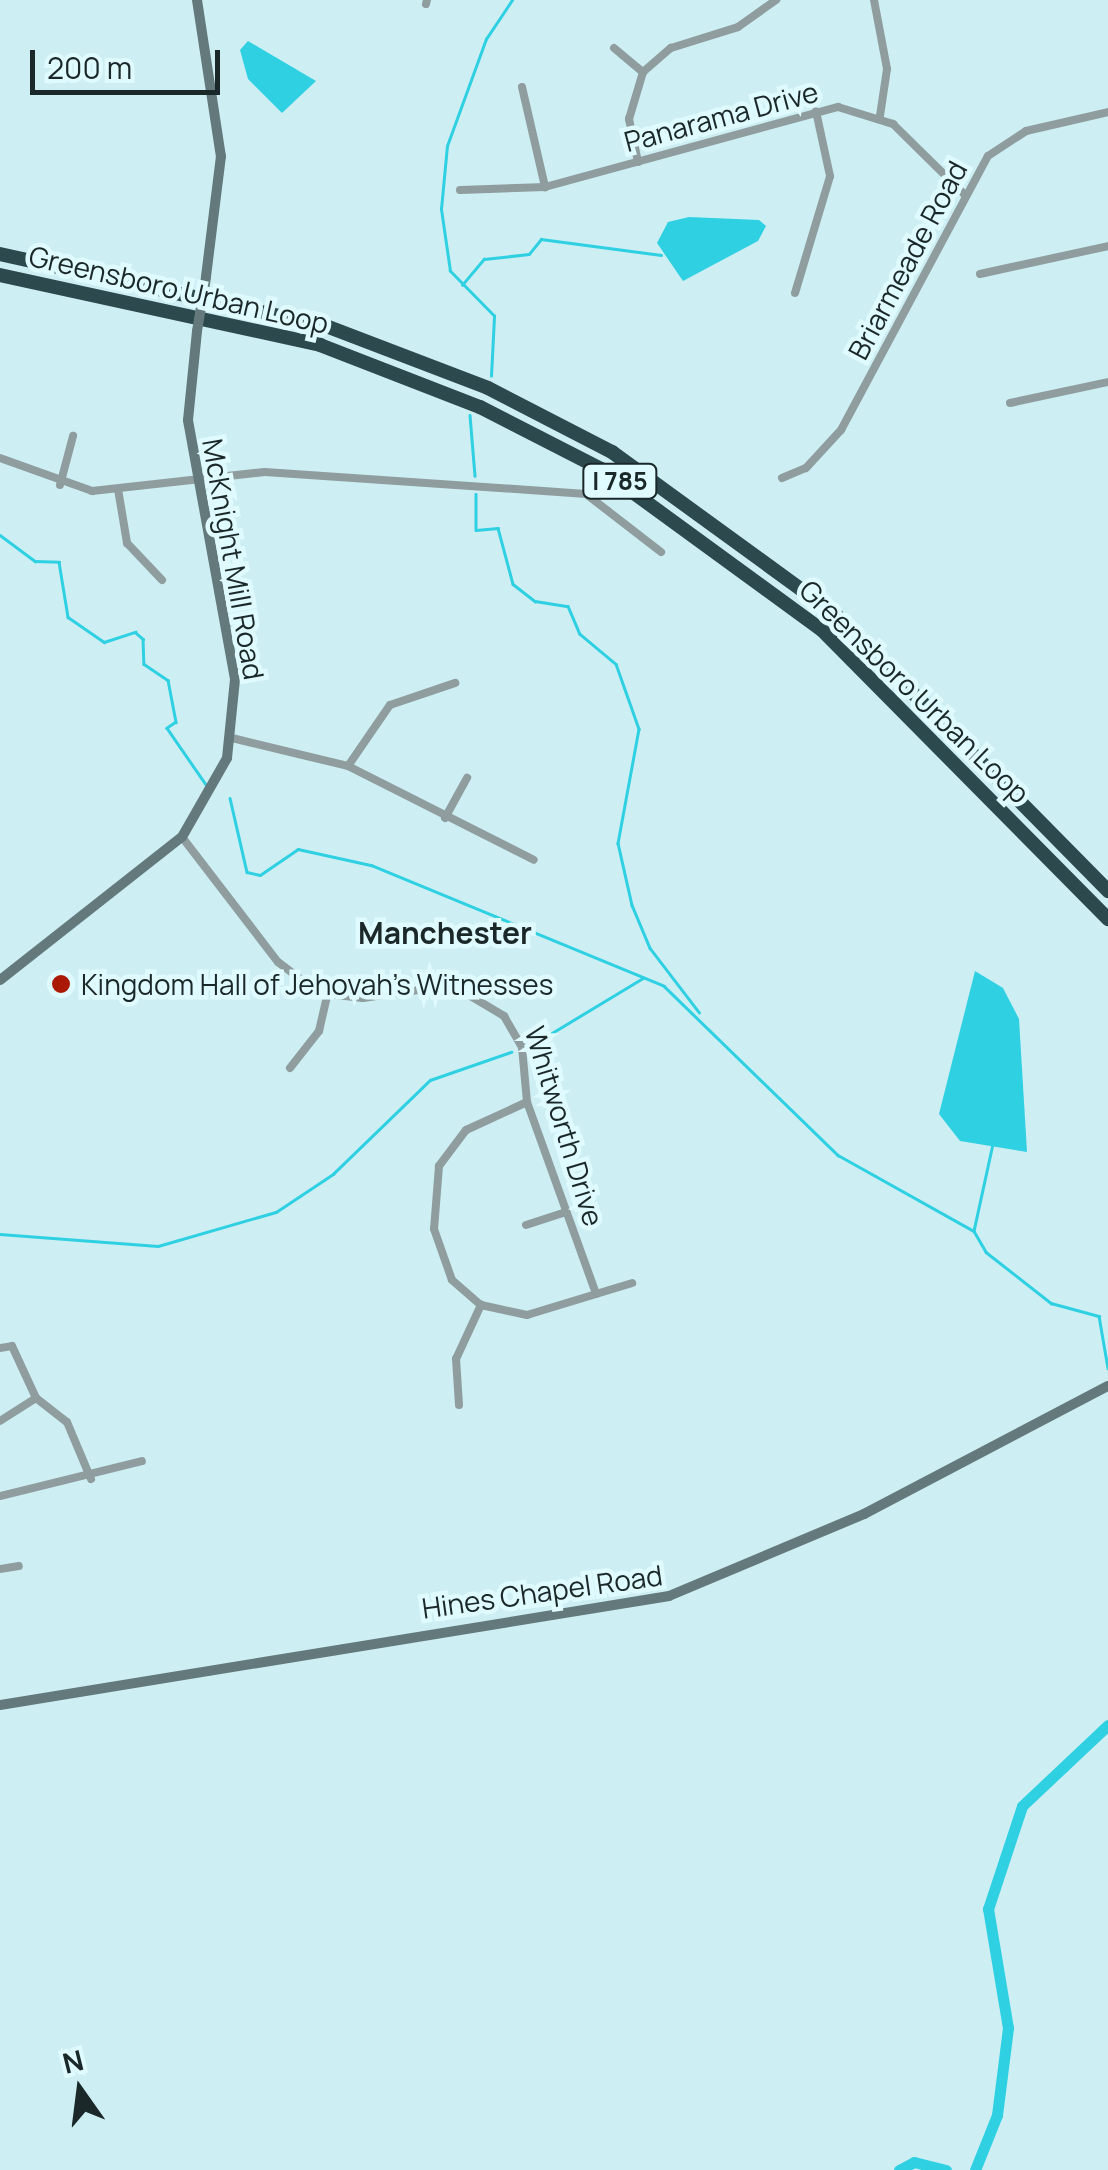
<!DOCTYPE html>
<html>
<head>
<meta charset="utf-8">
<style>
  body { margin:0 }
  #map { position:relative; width:1108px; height:2170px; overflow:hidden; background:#cdeff4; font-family:Manrope,sans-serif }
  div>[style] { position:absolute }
  .water>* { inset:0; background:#2fd0e2 }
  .stream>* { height:2.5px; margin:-1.25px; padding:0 1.25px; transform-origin:1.25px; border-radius:1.25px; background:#2fd0e2 }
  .river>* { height:11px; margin:-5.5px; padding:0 5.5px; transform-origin:5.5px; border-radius:5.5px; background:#2fd0e2 }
  .street>* { height:8px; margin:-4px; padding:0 4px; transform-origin:4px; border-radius:4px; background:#8f9d9f }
  .secondary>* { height:10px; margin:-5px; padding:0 5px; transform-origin:5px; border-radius:5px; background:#64797b }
  .highway>* { height:14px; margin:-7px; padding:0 7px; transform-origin:7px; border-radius:7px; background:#2c494d }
  .secondary-bridge>* { height:10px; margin:-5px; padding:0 5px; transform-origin:5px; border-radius:5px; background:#64797b }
  .dots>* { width:28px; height:28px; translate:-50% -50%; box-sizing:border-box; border:5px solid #e0fbff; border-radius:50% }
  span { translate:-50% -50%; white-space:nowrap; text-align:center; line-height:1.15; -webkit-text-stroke:9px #e0fbff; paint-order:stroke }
  .shield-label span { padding:2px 8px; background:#e0fbff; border:2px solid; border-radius:8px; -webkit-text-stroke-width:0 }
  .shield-label { font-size:25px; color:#1b282a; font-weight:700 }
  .street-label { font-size:28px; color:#1b282a }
  .poi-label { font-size:28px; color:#1b282a }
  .left { translate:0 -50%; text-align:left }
  .neighbourhood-label { font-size:30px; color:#1b282a; font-weight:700 }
  .north { position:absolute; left:30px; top:2040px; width:100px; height:100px; -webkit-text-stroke:8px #e0fbff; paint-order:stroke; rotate:346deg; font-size:28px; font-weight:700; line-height:40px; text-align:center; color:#1b282a }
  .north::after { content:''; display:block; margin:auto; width:35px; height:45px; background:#1b282a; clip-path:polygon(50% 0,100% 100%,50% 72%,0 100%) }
  .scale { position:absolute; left:30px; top:50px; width:190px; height:45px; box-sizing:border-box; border:5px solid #1b282a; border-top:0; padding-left:12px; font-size:30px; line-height:35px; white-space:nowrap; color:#1b282a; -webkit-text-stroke:8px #e0fbff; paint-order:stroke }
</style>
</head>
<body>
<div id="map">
  <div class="water">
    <i style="clip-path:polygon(248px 41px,316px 81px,282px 113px,248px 79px,240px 50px)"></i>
    <i style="clip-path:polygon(689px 217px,759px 220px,766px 226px,758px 241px,683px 281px,657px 243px,668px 222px)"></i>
    <i style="clip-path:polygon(975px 971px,1003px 988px,1019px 1019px,1027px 1152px,960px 1141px,939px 1114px)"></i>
  </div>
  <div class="stream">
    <i style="left:462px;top:285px;width:34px;rotate:-50deg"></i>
    <i style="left:484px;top:259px;width:45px;rotate:-6.3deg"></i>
    <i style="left:529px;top:254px;width:19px;rotate:-51deg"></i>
    <i style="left:541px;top:239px;width:121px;rotate:7.6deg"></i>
    <i style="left:491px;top:376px;width:60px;rotate:-87.1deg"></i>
    <i style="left:494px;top:316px;width:63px;rotate:-134.4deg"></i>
    <i style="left:450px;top:271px;width:63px;rotate:-98.3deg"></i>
    <i style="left:441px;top:209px;width:63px;rotate:-84.6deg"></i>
    <i style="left:447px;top:146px;width:114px;rotate:-70deg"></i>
    <i style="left:486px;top:39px;width:47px;rotate:-56.3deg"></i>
    <i style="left:470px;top:415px;width:61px;rotate:85.3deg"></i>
    <i style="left:476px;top:494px;width:36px;rotate:90deg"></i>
    <i style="left:476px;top:530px;width:22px;rotate:-5deg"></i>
    <i style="left:498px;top:528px;width:58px;rotate:75deg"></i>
    <i style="left:513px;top:584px;width:28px;rotate:38deg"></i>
    <i style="left:535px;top:601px;width:33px;rotate:9deg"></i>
    <i style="left:568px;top:606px;width:30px;rotate:67deg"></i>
    <i style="left:580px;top:634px;width:47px;rotate:39.8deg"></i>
    <i style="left:616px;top:664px;width:69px;rotate:70.5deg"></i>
    <i style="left:639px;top:729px;width:116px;rotate:100.4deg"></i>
    <i style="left:618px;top:843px;width:64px;rotate:77.3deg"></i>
    <i style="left:632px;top:905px;width:47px;rotate:67.3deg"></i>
    <i style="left:650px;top:948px;width:81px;rotate:52.6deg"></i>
    <i style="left:0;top:535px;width:44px;rotate:36.6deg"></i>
    <i style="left:35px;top:561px;width:24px;rotate:2deg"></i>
    <i style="left:59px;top:562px;width:56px;rotate:80.7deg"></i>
    <i style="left:68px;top:617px;width:44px;rotate:34.8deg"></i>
    <i style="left:104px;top:642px;width:33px;rotate:-18deg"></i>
    <i style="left:135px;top:632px;width:11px;rotate:41deg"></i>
    <i style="left:143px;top:639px;width:25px;rotate:88deg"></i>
    <i style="left:144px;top:664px;width:29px;rotate:34deg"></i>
    <i style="left:168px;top:680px;width:43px;rotate:79.2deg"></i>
    <i style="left:176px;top:722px;width:11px;rotate:146deg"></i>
    <i style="left:167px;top:728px;width:70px;rotate:55.4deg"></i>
    <i style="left:230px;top:798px;width:76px;rotate:77.1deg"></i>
    <i style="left:247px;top:872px;width:13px;rotate:13deg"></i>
    <i style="left:260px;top:875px;width:46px;rotate:-34.4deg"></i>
    <i style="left:298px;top:849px;width:75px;rotate:12.4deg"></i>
    <i style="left:371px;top:865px;width:317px;rotate:22.4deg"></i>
    <i style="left:664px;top:986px;width:243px;rotate:44.2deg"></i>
    <i style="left:838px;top:1155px;width:156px;rotate:29.2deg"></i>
    <i style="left:532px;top:1045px;width:130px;rotate:-31.1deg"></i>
    <i style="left:993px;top:1144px;width:89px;rotate:102.3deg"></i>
    <i style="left:974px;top:1231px;width:24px;rotate:60deg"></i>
    <i style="left:986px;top:1252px;width:83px;rotate:38.1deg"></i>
    <i style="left:1051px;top:1303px;width:50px;rotate:15.2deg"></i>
    <i style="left:1099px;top:1316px;width:53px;rotate:80.2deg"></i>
    <i style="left:0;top:1234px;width:158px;rotate:4.3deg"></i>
    <i style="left:158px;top:1246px;width:123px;rotate:-16.1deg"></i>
    <i style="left:276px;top:1212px;width:69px;rotate:-33.7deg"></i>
    <i style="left:333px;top:1174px;width:135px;rotate:-44.1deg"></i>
    <i style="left:430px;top:1080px;width:86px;rotate:-19.1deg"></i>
  </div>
  <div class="river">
    <i style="left:899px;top:2170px;width:17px;rotate:-28deg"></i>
    <i style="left:914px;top:2162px;width:33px;rotate:14deg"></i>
    <i style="left:975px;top:2170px;width:59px;rotate:-68.2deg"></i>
    <i style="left:997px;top:2115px;width:88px;rotate:-82.8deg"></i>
    <i style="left:1008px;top:2028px;width:121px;rotate:-99.5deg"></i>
    <i style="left:988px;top:1909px;width:108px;rotate:-71.7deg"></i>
    <i style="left:1022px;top:1806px;width:118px;rotate:-43.3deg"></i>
  </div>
  <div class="street">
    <i style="left:874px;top:0;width:70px;rotate:79.3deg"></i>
    <i style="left:887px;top:69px;width:48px;rotate:98.5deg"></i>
    <i style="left:426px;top:4px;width:4px;rotate:-76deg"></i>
    <i style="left:614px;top:48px;width:38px;rotate:40deg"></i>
    <i style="left:522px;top:87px;width:103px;rotate:77deg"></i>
    <i style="left:638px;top:162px;width:44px;rotate:-101.8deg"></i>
    <i style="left:629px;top:119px;width:49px;rotate:-73.4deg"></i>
    <i style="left:643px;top:72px;width:37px;rotate:-41deg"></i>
    <i style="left:671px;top:48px;width:70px;rotate:-17.4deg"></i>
    <i style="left:738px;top:27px;width:47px;rotate:-35.4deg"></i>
    <i style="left:460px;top:190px;width:85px;rotate:-2deg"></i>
    <i style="left:545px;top:187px;width:304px;rotate:-15.3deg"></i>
    <i style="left:838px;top:107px;width:58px;rotate:17.2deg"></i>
    <i style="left:893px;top:124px;width:101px;rotate:44.6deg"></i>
    <i style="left:980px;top:274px;width:131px;rotate:-12.3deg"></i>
    <i style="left:795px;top:293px;width:122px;rotate:-73.3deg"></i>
    <i style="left:830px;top:176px;width:66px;rotate:-102.2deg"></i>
    <i style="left:1010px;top:403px;width:100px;rotate:-12.1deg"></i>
    <i style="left:0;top:458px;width:98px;rotate:19.7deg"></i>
    <i style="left:92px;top:491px;width:174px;rotate:-6.3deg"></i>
    <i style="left:265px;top:472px;width:322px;rotate:3.9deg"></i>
    <i style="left:586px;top:494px;width:95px;rotate:37.7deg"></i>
    <i style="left:782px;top:478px;width:26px;rotate:-23deg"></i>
    <i style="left:806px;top:468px;width:52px;rotate:-47.4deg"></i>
    <i style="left:841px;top:430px;width:311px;rotate:-61.8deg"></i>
    <i style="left:988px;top:156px;width:45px;rotate:-33.3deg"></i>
    <i style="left:1026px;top:131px;width:84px;rotate:-13deg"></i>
    <i style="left:60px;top:485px;width:51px;rotate:-75.1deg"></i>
    <i style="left:118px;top:489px;width:55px;rotate:80.5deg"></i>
    <i style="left:127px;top:543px;width:51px;rotate:46.6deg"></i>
    <i style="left:232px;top:738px;width:119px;rotate:13.6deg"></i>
    <i style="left:348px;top:766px;width:208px;rotate:26.8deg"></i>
    <i style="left:348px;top:766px;width:74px;rotate:-55.5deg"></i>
    <i style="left:390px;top:705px;width:69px;rotate:-18.7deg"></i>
    <i style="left:445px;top:818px;width:46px;rotate:-61.2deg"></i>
    <i style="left:182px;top:837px;width:158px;rotate:52.5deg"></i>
    <i style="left:278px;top:962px;width:51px;rotate:37.1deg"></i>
    <i style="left:319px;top:993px;width:44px;rotate:6.5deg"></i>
    <i style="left:363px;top:998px;width:90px;rotate:-8.3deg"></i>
    <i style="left:452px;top:985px;width:61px;rotate:30.8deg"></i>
    <i style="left:504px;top:1016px;width:36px;rotate:60deg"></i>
    <i style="left:522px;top:1047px;width:55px;rotate:84.8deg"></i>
    <i style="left:527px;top:1102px;width:204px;rotate:70.2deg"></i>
    <i style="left:290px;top:1068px;width:47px;rotate:-51.9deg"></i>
    <i style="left:319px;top:1031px;width:36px;rotate:-77deg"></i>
    <i style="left:527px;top:1102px;width:67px;rotate:155.3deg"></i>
    <i style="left:466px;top:1130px;width:45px;rotate:126.9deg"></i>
    <i style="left:439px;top:1166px;width:63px;rotate:94.5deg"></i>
    <i style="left:434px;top:1229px;width:54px;rotate:70.6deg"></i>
    <i style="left:452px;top:1280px;width:38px;rotate:41deg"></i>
    <i style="left:481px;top:1305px;width:47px;rotate:12.3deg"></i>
    <i style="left:527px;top:1315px;width:110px;rotate:-16.9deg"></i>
    <i style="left:526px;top:1225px;width:42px;rotate:-18deg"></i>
    <i style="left:0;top:1348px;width:12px;rotate:-9deg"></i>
    <i style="left:12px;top:1346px;width:57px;rotate:65.2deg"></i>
    <i style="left:36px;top:1398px;width:39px;rotate:38deg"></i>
    <i style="left:67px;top:1422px;width:62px;rotate:67.2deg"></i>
    <i style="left:459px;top:1405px;width:46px;rotate:-93.7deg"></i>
    <i style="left:456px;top:1359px;width:60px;rotate:-65.2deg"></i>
    <i style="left:0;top:1421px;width:43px;rotate:-32.6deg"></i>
    <i style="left:0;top:1496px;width:146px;rotate:-13.8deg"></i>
    <i style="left:0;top:1569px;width:19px;rotate:-9deg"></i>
  </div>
  <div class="secondary">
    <i style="left:197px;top:0;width:158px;rotate:81.3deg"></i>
    <i style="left:221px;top:156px;width:122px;rotate:97.1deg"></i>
    <i style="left:0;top:980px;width:231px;rotate:-38.2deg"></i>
    <i style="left:182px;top:837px;width:91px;rotate:-60.3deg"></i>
    <i style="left:227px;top:758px;width:79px;rotate:-84.2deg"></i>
    <i style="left:235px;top:679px;width:263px;rotate:-100.3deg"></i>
    <i style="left:188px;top:420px;width:89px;rotate:-84.2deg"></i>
    <i style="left:0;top:1705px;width:678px;rotate:-9.25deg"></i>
    <i style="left:669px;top:1596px;width:212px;rotate:-22.8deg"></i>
    <i style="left:864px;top:1514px;width:276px;rotate:-27.7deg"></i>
  </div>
  <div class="highway">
    <i style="left:0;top:254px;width:334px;rotate:12.5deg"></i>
    <i style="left:326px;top:326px;width:173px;rotate:20.9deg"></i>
    <i style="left:488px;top:388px;width:140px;rotate:27.3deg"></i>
    <i style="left:612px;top:452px;width:277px;rotate:36deg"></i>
    <i style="left:836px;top:615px;width:388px;rotate:45.4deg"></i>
    <i style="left:0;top:275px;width:328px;rotate:12.3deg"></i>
    <i style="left:320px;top:345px;width:172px;rotate:21.2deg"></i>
    <i style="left:480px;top:407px;width:136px;rotate:27.1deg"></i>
    <i style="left:601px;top:469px;width:273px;rotate:36.1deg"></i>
    <i style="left:822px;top:630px;width:407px;rotate:45.3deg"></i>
  </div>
  <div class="secondary-bridge">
    <i style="left:197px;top:331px;width:55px;rotate:-80.5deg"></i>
  </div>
  <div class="dots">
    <i style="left:61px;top:984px;background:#aa1905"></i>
  </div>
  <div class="shield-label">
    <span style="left:620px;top:481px">I 785</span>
  </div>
  <div class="street-label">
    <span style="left:721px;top:116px;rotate:-15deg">Panarama Drive</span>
    <span style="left:907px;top:260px;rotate:-62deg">Briarmeade Road</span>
    <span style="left:179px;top:289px;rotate:13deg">Greensboro Urban Loop</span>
    <span style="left:234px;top:559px;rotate:80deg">McKnight Mill Road</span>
    <span style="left:915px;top:691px;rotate:44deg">Greensboro Urban Loop</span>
    <span style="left:565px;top:1126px;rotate:73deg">Whitworth Drive</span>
    <span style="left:542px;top:1591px;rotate:-8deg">Hines Chapel Road</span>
  </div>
  <div class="poi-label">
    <span class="left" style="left:81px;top:984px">Kingdom Hall of Jehovah’s Witnesses</span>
  </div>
  <div class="neighbourhood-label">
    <span style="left:445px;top:933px">Manchester</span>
  </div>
  <div class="north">N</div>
  <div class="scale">200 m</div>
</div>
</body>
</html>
